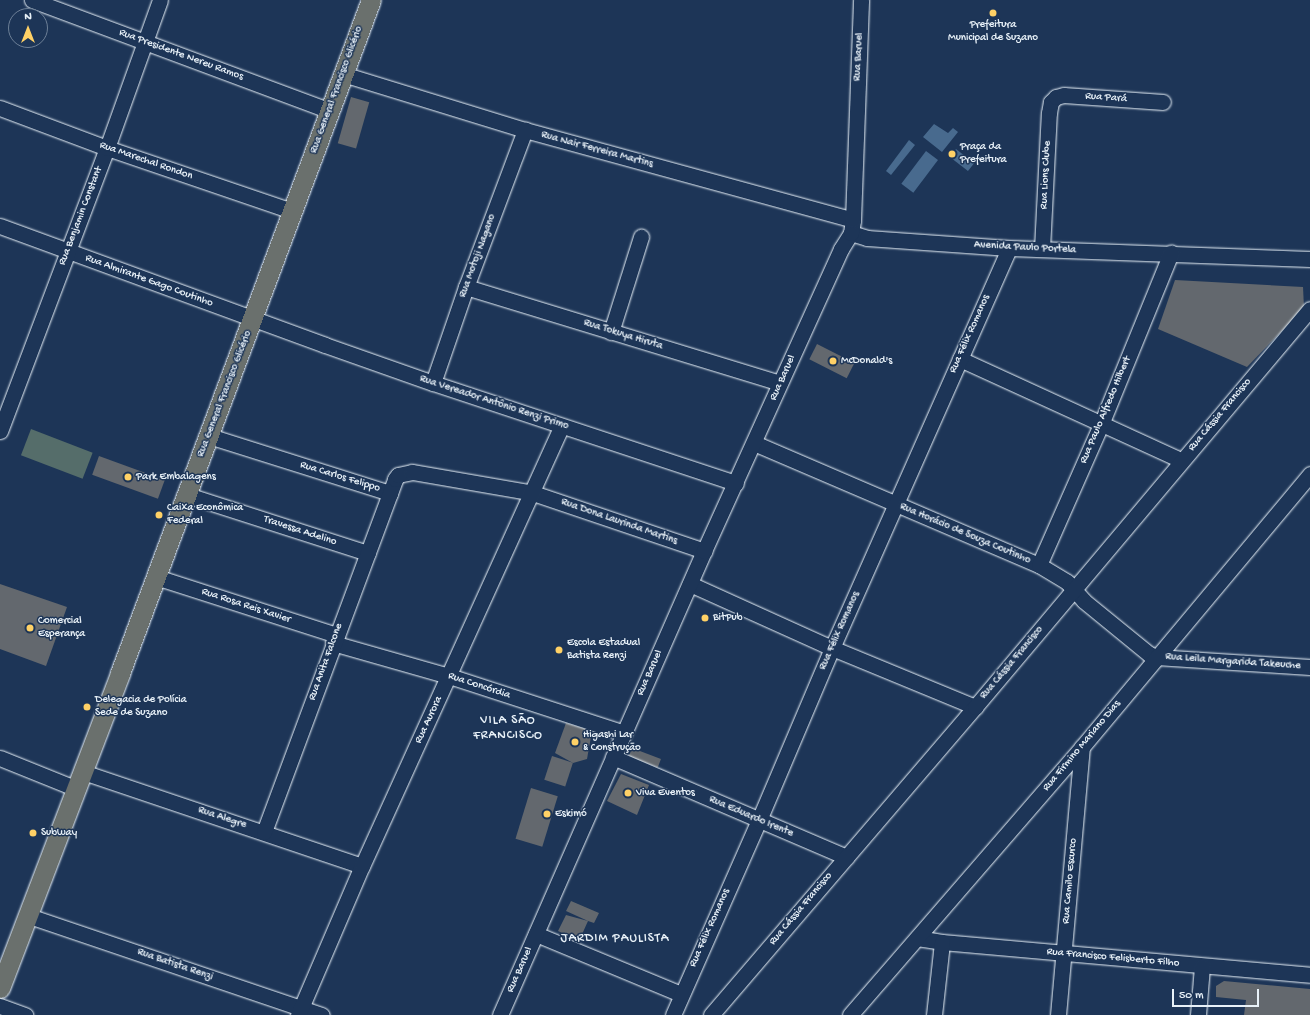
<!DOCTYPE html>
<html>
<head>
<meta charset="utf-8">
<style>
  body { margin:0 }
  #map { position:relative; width:1310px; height:1015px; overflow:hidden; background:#1d3557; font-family:"Gochi Hand",sans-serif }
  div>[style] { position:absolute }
  .green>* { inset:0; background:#556d6a; transform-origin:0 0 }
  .water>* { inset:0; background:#486a8e; transform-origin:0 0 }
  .building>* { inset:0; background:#63686e; transform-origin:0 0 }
  .roads { filter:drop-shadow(0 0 1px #e8f1f8) drop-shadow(0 0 1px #e8f1f8) }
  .minor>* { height:15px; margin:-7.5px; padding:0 7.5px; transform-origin:7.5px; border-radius:7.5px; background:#1d3557 }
  .major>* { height:19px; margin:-9.5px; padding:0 9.5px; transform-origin:9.5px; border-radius:9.5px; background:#6a706d }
  .dots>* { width:11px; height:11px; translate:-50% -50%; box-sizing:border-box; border:2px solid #1d3557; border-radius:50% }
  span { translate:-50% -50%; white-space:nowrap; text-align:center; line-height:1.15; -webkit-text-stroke:3px #1d3557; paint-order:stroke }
  .poi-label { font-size:11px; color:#e8f1f8 }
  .left { translate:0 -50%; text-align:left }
  .street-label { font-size:11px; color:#e8f1f8 }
  .quarter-label { font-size:13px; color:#e8f1f8; letter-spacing:1px }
  .north { position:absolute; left:8px; top:8px; width:40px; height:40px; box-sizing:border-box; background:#1d3557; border:1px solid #6e8097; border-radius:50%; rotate:0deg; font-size:11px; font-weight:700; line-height:16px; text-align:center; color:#e8f1f8 }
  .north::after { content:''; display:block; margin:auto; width:14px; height:18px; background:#ffd166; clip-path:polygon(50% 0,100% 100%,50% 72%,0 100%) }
  .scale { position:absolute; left:1172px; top:989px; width:87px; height:18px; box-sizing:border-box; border:2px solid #e8f1f8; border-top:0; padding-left:5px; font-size:12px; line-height:14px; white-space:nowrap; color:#e8f1f8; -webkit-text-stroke:3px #1d3557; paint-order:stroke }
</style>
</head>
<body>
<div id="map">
  <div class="green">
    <i style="left:31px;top:429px;width:66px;height:28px;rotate:21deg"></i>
  </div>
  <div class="water">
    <i style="clip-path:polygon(934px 124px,948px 133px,953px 128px,958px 132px,942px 152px,923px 137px)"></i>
    <i style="clip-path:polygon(909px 140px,915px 145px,891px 175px,886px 171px)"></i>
    <i style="left:956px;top:149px;width:23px;height:10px;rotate:38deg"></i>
    <i style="left:926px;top:151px;width:15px;height:41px;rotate:37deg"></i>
  </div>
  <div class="building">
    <i style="left:351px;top:97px;width:19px;height:48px;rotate:16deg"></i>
    <i style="clip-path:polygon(1175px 280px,1303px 287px,1304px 308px,1247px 367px,1158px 329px)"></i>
    <i style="left:817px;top:344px;width:42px;height:17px;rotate:27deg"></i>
    <i style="left:99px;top:456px;width:70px;height:20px;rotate:20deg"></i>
    <i style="clip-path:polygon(0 584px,67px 607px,46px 666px,0 649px)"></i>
    <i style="clip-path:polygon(566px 723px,592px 731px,587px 759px,573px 763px,555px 753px)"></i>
    <i style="left:632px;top:748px;width:31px;height:9px;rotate:21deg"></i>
    <i style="left:552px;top:756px;width:22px;height:25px;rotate:18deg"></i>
    <i style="clip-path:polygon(621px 774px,649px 785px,637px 815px,607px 801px)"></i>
    <i style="left:531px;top:788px;width:28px;height:53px;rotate:17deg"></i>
    <i style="clip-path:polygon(571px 901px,599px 913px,594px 923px,588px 921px,579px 941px,558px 931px,566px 915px,588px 921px,566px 911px)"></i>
    <i style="clip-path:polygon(1224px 981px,1310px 989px,1310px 1015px,1244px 1015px,1246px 1000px,1216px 997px,1216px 986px)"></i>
  </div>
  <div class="roads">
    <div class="minor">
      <i style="left:32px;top:0;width:318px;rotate:20.4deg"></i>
      <i style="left:343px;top:74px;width:190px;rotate:17.1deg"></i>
      <i style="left:525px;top:130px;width:340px;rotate:15.3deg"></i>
      <i style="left:0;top:108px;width:114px;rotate:20.5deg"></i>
      <i style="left:107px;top:148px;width:195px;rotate:18.8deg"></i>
      <i style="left:0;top:226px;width:346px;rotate:20.1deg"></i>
      <i style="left:325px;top:345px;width:114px;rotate:19.4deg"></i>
      <i style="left:433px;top:383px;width:319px;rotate:18.3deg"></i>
      <i style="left:851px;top:233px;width:17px;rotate:17deg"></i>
      <i style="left:867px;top:238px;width:142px;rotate:4deg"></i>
      <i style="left:1009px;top:248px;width:301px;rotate:2.1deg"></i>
      <i style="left:1042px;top:249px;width:136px;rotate:-87.1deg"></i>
      <i style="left:1049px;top:113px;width:11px;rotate:-80deg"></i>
      <i style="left:1051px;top:102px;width:7px;rotate:-45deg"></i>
      <i style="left:1056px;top:97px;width:8px;rotate:-14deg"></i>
      <i style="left:1064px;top:95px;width:99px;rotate:4deg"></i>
      <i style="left:466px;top:287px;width:328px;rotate:17deg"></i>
      <i style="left:611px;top:332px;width:100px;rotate:-72.5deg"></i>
      <i style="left:960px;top:359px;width:243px;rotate:24.6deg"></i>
      <i style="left:433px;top:383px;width:102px;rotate:-71deg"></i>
      <i style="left:466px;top:287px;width:168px;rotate:-69.4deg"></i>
      <i style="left:0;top:431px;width:303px;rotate:-69.3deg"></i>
      <i style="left:107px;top:148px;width:157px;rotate:-70.3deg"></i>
      <i style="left:209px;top:436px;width:190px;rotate:17.5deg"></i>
      <i style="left:754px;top:443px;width:310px;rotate:23.2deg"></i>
      <i style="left:1039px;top:565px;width:33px;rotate:31deg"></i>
      <i style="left:1067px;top:582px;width:25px;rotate:48deg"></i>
      <i style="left:1084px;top:601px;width:84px;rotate:39.2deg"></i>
      <i style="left:1149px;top:654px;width:8px;rotate:23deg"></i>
      <i style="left:1156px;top:657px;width:154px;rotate:3.7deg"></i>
      <i style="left:187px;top:495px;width:190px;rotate:17.8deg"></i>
      <i style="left:1039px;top:565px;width:156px;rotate:-66.2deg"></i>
      <i style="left:1102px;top:422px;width:183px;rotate:-67.8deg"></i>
      <i style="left:156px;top:577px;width:190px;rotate:17.8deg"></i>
      <i style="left:690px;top:584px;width:156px;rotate:24.3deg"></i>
      <i style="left:832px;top:648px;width:155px;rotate:22.4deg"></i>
      <i style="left:333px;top:643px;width:121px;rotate:15.9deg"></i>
      <i style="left:449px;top:676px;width:184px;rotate:18deg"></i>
      <i style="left:613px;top:757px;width:254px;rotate:23.2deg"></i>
      <i style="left:0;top:758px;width:83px;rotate:21.9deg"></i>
      <i style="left:83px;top:772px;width:294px;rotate:18.6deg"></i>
      <i style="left:264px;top:832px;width:377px;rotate:-69.6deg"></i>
      <i style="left:395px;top:479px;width:5px;rotate:-53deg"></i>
      <i style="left:398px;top:475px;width:14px;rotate:-12deg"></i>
      <i style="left:412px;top:472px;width:123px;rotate:9.8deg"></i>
      <i style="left:533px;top:493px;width:181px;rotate:18.7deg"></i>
      <i style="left:29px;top:916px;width:309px;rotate:18.7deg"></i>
      <i style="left:536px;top:934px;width:157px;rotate:22.5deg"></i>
      <i style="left:917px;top:938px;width:25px;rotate:9deg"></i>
      <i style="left:942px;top:942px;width:369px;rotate:5.1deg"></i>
      <i style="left:0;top:1006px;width:27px;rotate:20deg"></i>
      <i style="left:298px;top:1015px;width:162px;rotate:-66.8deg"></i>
      <i style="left:362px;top:866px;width:483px;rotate:-65.6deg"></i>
      <i style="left:500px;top:1015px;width:507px;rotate:-66.27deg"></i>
      <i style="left:704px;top:551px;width:332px;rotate:-65.6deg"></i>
      <i style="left:841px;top:249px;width:19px;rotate:-58deg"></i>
      <i style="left:851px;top:233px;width:13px;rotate:-81deg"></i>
      <i style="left:853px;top:220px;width:220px;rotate:-87.9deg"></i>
      <i style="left:673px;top:1015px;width:213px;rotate:-66.2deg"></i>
      <i style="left:759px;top:820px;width:187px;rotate:-67deg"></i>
      <i style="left:832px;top:648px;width:437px;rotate:-66.1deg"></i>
      <i style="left:711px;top:1015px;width:406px;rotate:-49.4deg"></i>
      <i style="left:975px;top:707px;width:520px;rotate:-49.91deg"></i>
      <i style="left:850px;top:1015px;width:354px;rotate:-49.1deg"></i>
      <i style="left:1082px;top:747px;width:356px;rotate:-50.1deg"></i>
      <i style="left:934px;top:1015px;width:73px;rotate:-83.7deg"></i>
      <i style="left:1058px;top:1015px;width:269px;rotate:-84.9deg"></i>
      <i style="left:1198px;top:1015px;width:49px;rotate:-85.3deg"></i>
    </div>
    <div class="major">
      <i style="left:0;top:988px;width:337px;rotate:-69.1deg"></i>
      <i style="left:120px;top:673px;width:718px;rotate:-69.55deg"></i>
    </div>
  </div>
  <div class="dots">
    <i style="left:993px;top:13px;background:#ffd166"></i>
    <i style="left:952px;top:154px;background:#ffd166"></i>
    <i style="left:833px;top:361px;background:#ffd166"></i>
    <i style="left:128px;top:477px;background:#ffd166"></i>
    <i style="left:159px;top:515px;background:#ffd166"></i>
    <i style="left:705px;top:618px;background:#ffd166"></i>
    <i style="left:30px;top:628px;background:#ffd166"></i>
    <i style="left:559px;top:650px;background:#ffd166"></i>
    <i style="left:87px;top:707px;background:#ffd166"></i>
    <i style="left:575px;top:742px;background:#ffd166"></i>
    <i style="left:628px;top:793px;background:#ffd166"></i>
    <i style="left:547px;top:814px;background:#ffd166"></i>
    <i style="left:33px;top:833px;background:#ffd166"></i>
  </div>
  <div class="poi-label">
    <span style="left:993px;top:32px">Prefeitura<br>Municipal de Suzano</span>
    <span class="left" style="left:960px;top:154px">Praça da<br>Prefeitura</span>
    <span class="left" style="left:841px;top:361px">McDonald's</span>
    <span class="left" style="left:136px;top:477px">Park Embalagens</span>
    <span class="left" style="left:167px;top:515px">Caixa Econômica<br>Federal</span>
    <span class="left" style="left:713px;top:618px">BitPub</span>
    <span class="left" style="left:38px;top:628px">Comercial<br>Esperança</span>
    <span class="left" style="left:567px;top:650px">Escola Estadual<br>Batista Renzi</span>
    <span class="left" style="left:95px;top:707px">Delegacia de Polícia<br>Sede de Suzano</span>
    <span class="left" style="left:583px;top:742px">Higashi Lar<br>&amp; Construção</span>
    <span class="left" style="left:636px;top:793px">Viva Eventos</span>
    <span class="left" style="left:555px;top:814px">Eskimó</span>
    <span class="left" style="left:41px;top:833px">Subway</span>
  </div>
  <div class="street-label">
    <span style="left:181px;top:55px;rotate:20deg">Rua Presidente Nereu Ramos</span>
    <span style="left:859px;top:57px;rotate:-87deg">Rua Baruel</span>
    <span style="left:337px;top:90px;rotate:-70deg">Rua General Francisco Glicério</span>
    <span style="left:1106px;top:98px;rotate:4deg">Rua Pará</span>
    <span style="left:597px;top:150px;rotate:15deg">Rua Nair Ferreira Martins</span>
    <span style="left:146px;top:161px;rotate:19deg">Rua Marechal Rondon</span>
    <span style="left:1046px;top:175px;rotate:-87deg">Rua Lions Clube</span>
    <span style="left:81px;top:216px;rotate:-69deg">Rua Benjamin Constant</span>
    <span style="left:1025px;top:248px;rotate:3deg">Avenida Paulo Portela</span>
    <span style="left:478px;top:256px;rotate:-70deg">Rua Motoji Nagano</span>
    <span style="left:149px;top:281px;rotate:20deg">Rua Almirante Gago Coutinho</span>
    <span style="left:970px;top:334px;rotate:-66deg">Rua Félix Romanos</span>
    <span style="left:623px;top:335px;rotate:17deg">Rua Tokuya Hiruta</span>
    <span style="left:783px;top:378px;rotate:-66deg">Rua Baruel</span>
    <span style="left:225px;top:394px;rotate:-69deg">Rua General Francisco Glicério</span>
    <span style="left:494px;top:403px;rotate:18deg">Rua Vereador Antônio Renzi Primo</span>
    <span style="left:1106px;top:410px;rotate:-67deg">Rua Paulo Alfredo Hilbert</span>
    <span style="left:1220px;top:415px;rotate:-50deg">Rua Cássia Francisco</span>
    <span style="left:340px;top:477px;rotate:17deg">Rua Carlos Felippo</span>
    <span style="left:619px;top:522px;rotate:19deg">Rua Dona Laurinda Martins</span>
    <span style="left:300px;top:531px;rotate:18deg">Travessa Adelino</span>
    <span style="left:965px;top:534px;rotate:23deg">Rua Horácio de Souza Coutinho</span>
    <span style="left:246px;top:606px;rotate:18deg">Rua Rosa Reis Xavier</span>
    <span style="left:840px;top:631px;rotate:-66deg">Rua Félix Romanos</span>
    <span style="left:326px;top:662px;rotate:-70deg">Rua Anita Falcone</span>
    <span style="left:1233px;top:662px;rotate:4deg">Rua Leila Margarida Takeuche</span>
    <span style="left:1012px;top:663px;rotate:-50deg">Rua Cássia Francisco</span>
    <span style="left:650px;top:673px;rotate:-66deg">Rua Baruel</span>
    <span style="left:479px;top:686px;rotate:18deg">Rua Concórdia</span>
    <span style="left:429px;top:720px;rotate:-65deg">Rua Aurora</span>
    <span style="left:1082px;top:746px;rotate:-50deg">Rua Firmino Mariano Dias</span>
    <span style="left:751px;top:817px;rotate:23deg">Rua Eduardo Irente</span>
    <span style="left:222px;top:818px;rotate:18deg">Rua Alegre</span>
    <span style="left:1070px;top:881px;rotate:-85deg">Rua Camilo Escurco</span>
    <span style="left:801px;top:909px;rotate:-50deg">Rua Cássia Francisco</span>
    <span style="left:710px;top:928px;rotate:-66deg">Rua Félix Romanos</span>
    <span style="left:1113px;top:958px;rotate:5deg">Rua Francisco Felisberto Filho</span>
    <span style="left:175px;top:965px;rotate:19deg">Rua Batista Renzi</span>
    <span style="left:520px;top:970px;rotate:-66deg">Rua Baruel</span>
  </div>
  <div class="quarter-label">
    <span style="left:508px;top:729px">VILA SÃO<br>FRANCISCO</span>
    <span style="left:615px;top:939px">JARDIM PAULISTA</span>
  </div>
  <div class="north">N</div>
  <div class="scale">50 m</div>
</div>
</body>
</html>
